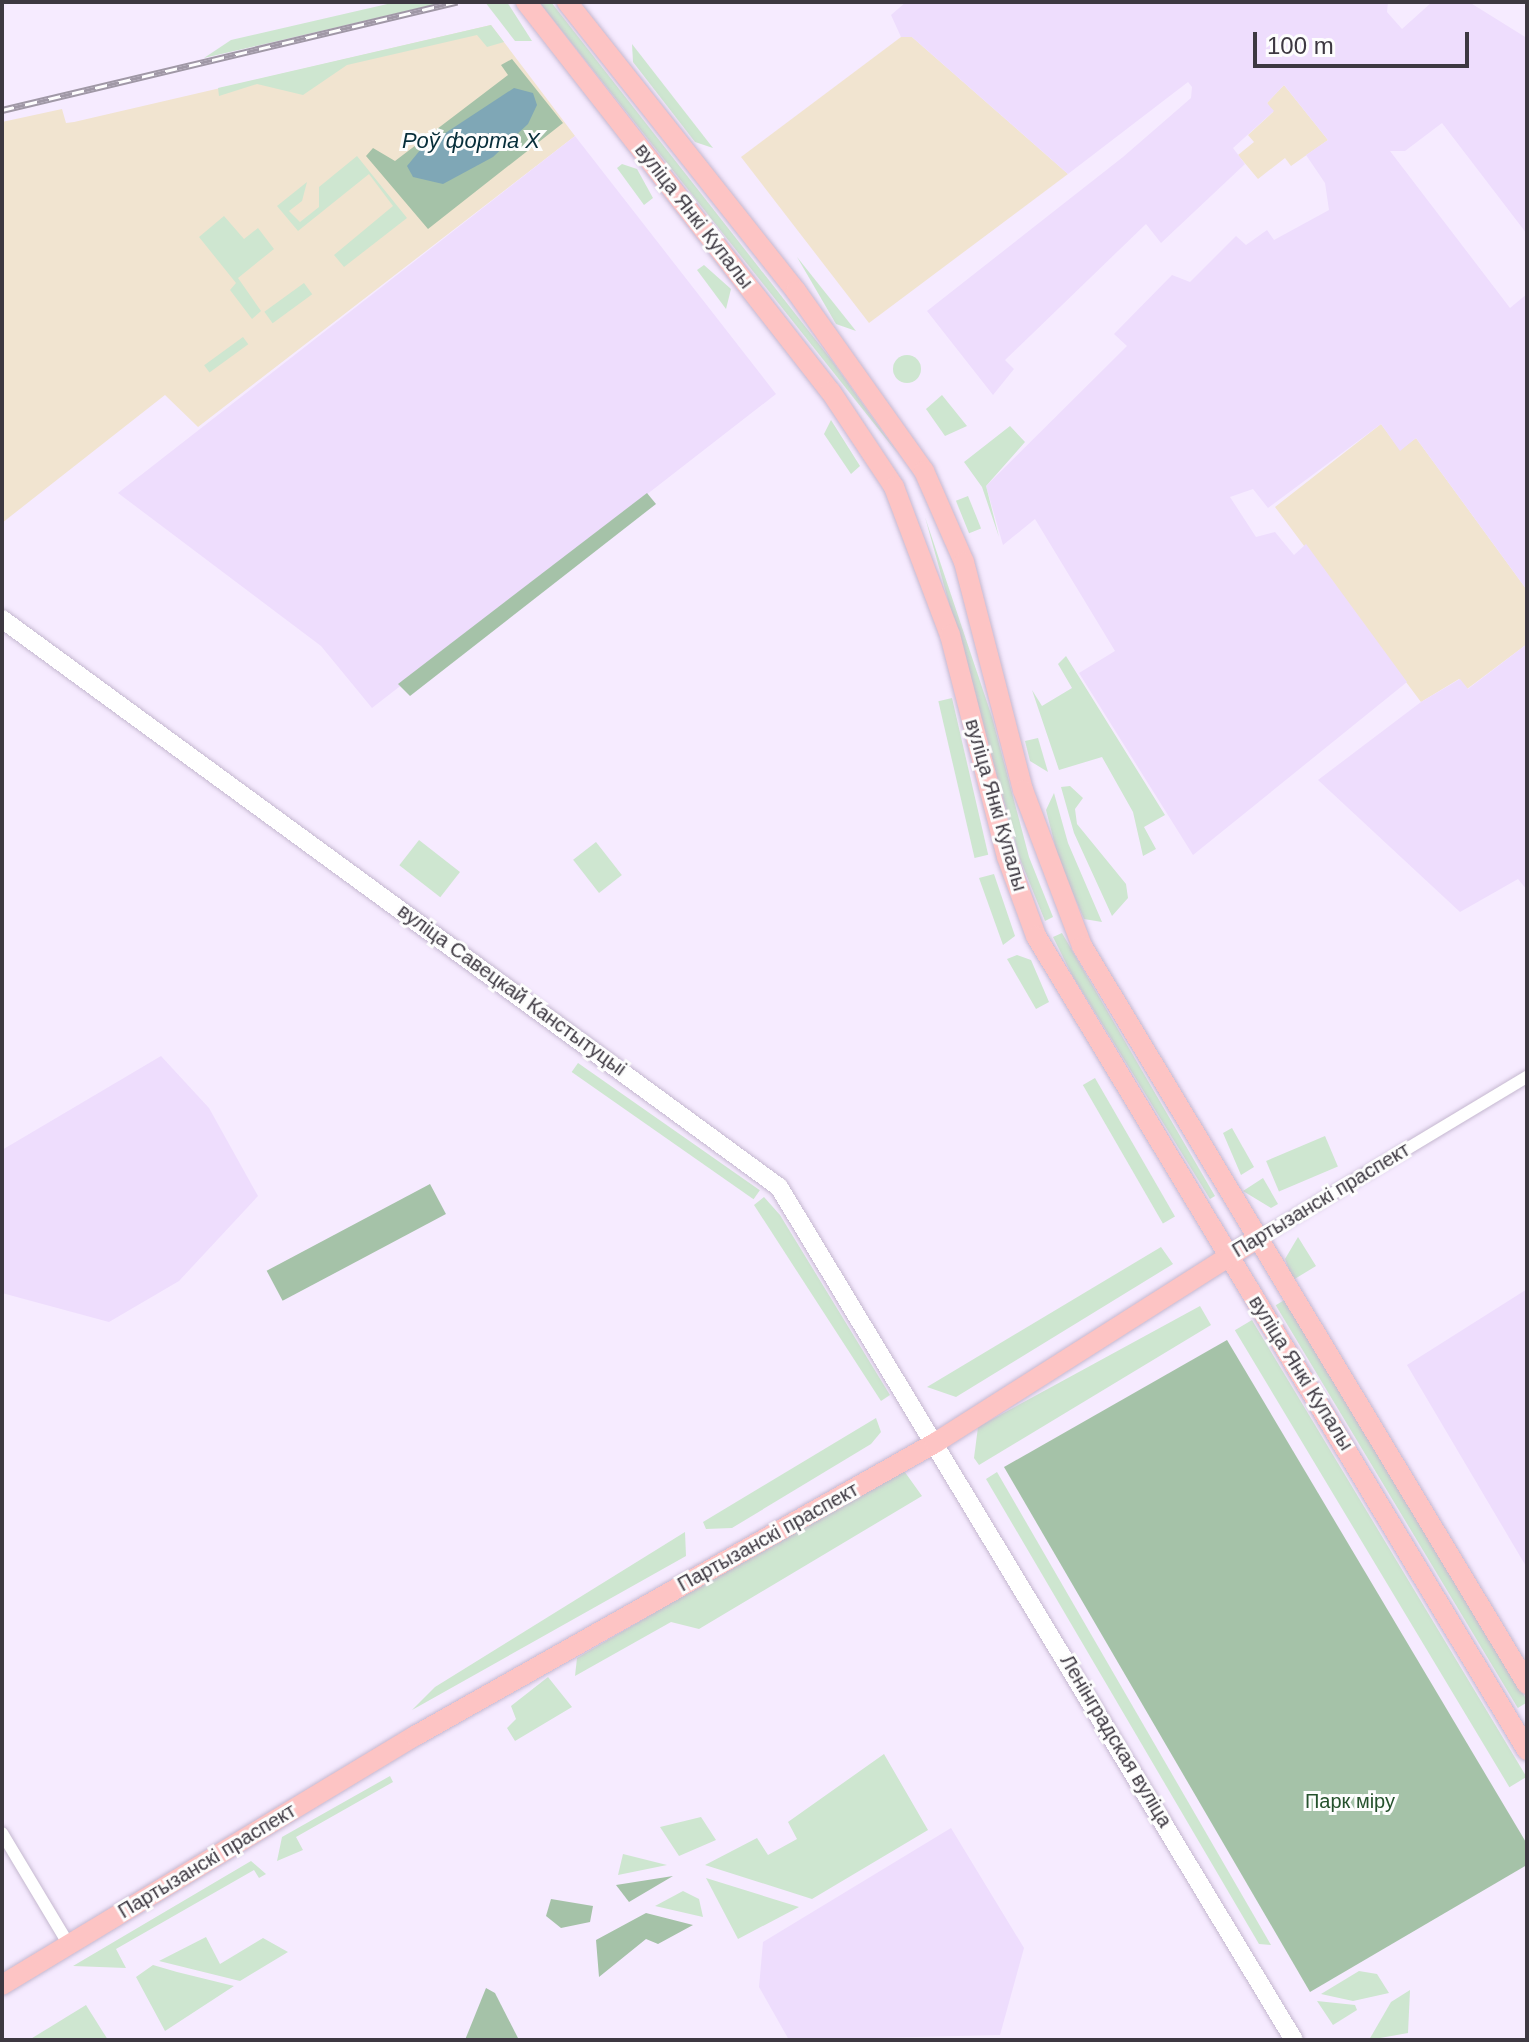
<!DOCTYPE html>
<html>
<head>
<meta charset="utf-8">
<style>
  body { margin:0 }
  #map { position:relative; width:1529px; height:2042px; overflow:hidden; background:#f6ebff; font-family:Helvetica,sans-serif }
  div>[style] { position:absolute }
  .commercial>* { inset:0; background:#f1e4d0 }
  .built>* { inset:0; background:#eeddfd }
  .green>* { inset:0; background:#cee6d0; transform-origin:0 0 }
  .round { border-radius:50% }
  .forest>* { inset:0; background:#a5c2a8; transform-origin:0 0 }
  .water>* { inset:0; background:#7fa7b6 }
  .roads { filter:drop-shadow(0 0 2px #c5b8d0) drop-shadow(0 0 2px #c5b8d0) }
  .minor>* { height:12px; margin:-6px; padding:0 6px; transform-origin:6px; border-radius:6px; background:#fff }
  .secondary>* { height:18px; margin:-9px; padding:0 9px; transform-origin:9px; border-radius:9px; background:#fff }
  .primary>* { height:20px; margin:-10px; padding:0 10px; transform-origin:10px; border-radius:10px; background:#fdc4c4 }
  .rail>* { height:7px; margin-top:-3.5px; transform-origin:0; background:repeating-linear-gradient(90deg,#fdfdfd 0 12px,#a098a6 0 24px); box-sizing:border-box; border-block:2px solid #a098a6 }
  span { translate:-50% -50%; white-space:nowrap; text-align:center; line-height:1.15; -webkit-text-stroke:6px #fdfdfd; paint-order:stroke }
  .street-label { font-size:20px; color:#3d3841 }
  .park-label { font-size:20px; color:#26522d }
  .water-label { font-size:22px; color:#072e3a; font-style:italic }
  .frame { position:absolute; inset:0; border:4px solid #3d3841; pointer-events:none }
  .scale { position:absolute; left:1253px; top:32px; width:216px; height:36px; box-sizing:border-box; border:4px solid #3d3841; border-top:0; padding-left:10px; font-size:24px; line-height:28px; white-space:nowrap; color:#3d3841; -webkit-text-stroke:6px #fdfdfd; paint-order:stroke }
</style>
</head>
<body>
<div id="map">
  <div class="commercial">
    <i style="clip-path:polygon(491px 25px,575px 136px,198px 427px,165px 395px,2px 523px,2px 122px,62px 109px,66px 123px,74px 122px)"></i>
    <i style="clip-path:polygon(901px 37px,912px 37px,1068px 174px,869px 323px,741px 157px)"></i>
    <i style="clip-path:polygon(1284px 85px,1328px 140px,1291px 166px,1285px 158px,1258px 179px,1238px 155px,1254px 142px,1248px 135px,1273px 112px,1267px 103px)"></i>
    <i style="clip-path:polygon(1381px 424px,1400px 450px,1416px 438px,1527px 590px,1527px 644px,1467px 689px,1459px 679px,1421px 702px,1275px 507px)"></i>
  </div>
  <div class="built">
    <i style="clip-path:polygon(906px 2px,1388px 2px,1387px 12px,1402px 29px,1432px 2px,1469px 2px,1527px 38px,1527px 234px,1442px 123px,1405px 151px,1390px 151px,1510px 308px,1527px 294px,1527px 590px,1416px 438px,1400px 451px,1381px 424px,1268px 508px,1253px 489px,1230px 497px,1256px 537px,1275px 532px,1294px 555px,1306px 544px,1407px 682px,1193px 855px,1079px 673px,1115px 651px,1035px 519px,1003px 545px,986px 486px,1127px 346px,1114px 334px,1172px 275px,1190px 282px,1236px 236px,1246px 245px,1267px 230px,1274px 240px,1329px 210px,1325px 183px,1306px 155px,1328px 140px,1284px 85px,1267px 103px,1274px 111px,1233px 148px,1245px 164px,1161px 243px,1146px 224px,1005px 360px,1014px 369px,993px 395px,927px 311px,1123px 157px,1191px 98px,1192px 87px,1188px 82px,1068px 174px,912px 37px,901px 37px,891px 15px)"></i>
    <i style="clip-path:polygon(575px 136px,776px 394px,372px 708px,321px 646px,118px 493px)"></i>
    <i style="clip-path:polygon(1527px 644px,1527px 890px,1518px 879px,1460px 912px,1318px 780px,1421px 702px,1460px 679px,1468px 689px)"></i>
    <i style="clip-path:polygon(161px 1056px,209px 1108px,258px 1196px,179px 1281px,109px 1322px,2px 1293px,2px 1150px)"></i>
    <i style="clip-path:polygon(1527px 1289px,1527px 1568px,1407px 1365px)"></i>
    <i style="clip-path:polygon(951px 1828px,1024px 1948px,1000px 2035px,789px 2040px,759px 1987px,763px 1942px)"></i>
  </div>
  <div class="green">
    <i style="clip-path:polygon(396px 2px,445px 2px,204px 58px,231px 40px)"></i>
    <i style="clip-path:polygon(485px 2px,507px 2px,532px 41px,515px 41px)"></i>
    <i style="clip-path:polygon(539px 2px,551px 2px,833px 362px,899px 455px)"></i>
    <i style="clip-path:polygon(491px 25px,504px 42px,487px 47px,477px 35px,347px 65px,303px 95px,257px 84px,219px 96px,218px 88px)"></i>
    <i style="clip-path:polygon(632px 44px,713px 148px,695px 142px,633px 62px)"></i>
    <i style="clip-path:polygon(357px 156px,407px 218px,344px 267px,334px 255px,393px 206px,369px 174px,298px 231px,277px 206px,307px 182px,302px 201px,289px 211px,300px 222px,319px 207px,319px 187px)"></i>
    <i style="clip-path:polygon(622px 164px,637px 169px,653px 198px,644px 205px,617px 168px)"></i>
    <i style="clip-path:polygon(224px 216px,244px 239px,258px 228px,274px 249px,238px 278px,261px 311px,252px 319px,230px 290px,236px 283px,199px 237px)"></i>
    <i style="clip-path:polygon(797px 257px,856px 331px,836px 324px)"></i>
    <i style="clip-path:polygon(704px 265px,731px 289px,726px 309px,697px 270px)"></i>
    <i style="left:304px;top:283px;width:14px;height:49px;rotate:54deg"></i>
    <i style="left:243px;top:337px;width:9px;height:48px;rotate:54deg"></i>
    <i class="round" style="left:893px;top:355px;width:28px;height:28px"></i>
    <i style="clip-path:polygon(942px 395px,967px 426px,945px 436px,926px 409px)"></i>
    <i style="clip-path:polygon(831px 420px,860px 466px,851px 474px,824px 434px)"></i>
    <i style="clip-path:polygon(1010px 426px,1025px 442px,986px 486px,999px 537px,982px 487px,964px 462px)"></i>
    <i style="left:968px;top:496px;width:35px;height:13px;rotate:68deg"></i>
    <i style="clip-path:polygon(925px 517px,992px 717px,1029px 857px,1053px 917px,1045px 921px,1020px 859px)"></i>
    <i style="clip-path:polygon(1066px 656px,1165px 815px,1144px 827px,1156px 849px,1143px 856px,1133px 812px,1102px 757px,1059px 770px,1032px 690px,1042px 706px,1072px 688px,1058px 664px)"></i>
    <i style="left:952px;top:698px;width:161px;height:14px;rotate:77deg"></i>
    <i style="clip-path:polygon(1038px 738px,1048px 772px,1030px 761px,1025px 741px)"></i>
    <i style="clip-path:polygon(1070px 786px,1083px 798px,1075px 809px,1077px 824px,1126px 884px,1128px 898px,1112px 916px,1074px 833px,1061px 787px)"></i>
    <i style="clip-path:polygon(1054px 793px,1068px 843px,1102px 922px,1084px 919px,1059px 861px,1046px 810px)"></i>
    <i style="left:419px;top:840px;width:52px;height:32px;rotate:38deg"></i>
    <i style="left:596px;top:842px;width:42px;height:29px;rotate:52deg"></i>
    <i style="clip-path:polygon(994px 874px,1015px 936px,1003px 945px,979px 878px)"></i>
    <i style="clip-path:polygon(1062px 933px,1215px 1196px,1210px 1199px,1072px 975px,1053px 937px)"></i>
    <i style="clip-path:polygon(1017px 955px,1031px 960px,1049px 1002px,1036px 1009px,1007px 959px)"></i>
    <i style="left:578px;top:1063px;width:222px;height:11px;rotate:35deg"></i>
    <i style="left:1095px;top:1078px;width:160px;height:14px;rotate:60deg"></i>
    <i style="clip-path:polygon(1232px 1128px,1254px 1167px,1241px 1175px,1223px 1133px)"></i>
    <i style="left:1325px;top:1136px;width:33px;height:64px;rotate:67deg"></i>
    <i style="clip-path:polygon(1263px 1178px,1278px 1204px,1271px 1208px,1243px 1191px)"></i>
    <i style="clip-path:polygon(764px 1197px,780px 1215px,890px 1395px,881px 1401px,754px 1205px)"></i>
    <i style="clip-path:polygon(1298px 1237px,1316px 1266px,1293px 1280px,1285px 1259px)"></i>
    <i style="clip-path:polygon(1161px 1247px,1173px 1264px,956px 1397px,927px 1387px)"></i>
    <i style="left:1286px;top:1299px;width:470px;height:12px;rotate:59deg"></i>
    <i style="clip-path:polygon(1200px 1306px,1211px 1325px,979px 1465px,974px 1458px,978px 1427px)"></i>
    <i style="left:1252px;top:1320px;width:533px;height:20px;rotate:59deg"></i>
    <i style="clip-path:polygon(876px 1418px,881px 1432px,871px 1444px,732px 1528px,706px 1529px,703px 1522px)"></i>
    <i style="clip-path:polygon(902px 1468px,922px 1496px,699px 1629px,671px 1622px,575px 1676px,577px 1658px)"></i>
    <i style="clip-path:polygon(997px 1472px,1271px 1945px,1259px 1944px,986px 1479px)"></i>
    <i style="clip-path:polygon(685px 1532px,686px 1556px,412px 1710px,435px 1687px)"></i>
    <i style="clip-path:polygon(548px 1677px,572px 1707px,515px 1741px,507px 1728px,516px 1719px,511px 1706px)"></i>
    <i style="clip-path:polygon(884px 1754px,928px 1830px,812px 1899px,705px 1865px,757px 1838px,768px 1855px,797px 1839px,788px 1822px)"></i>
    <i style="clip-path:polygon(390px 1776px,393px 1782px,296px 1837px,303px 1850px,277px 1861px,282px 1837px)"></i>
    <i style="clip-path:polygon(701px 1817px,716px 1840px,679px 1856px,660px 1827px)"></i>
    <i style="clip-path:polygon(623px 1854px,667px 1865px,618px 1875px)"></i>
    <i style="clip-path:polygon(251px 1861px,266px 1874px,259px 1878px,254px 1870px,116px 1949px,126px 1968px,73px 1966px)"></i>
    <i style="clip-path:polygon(706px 1878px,799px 1907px,738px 1939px)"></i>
    <i style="clip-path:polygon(683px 1891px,699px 1899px,703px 1917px,655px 1906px)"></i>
    <i style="clip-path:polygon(206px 1937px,220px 1964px,263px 1938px,288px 1952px,240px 1981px,159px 1961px)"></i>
    <i style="clip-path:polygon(153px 1965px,177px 1972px,234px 1986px,165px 2031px,136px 1977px)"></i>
    <i style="clip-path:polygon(1359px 1971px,1377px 1974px,1389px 1993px,1353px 2001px,1321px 1994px)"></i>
    <i style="clip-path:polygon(1410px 1990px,1408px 2033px,1369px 2040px,1391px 2002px)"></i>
    <i style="clip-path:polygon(1317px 2001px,1355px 2005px,1357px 2010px,1333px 2025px)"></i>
    <i style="clip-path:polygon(86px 2005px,108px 2040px,29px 2040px)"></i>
  </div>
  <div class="forest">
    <i style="clip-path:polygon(512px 59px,563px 123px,428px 229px,366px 156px,373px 148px,395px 161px,508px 75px,501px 65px)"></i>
    <i style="clip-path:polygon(647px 493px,656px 504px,410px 696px,398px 684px)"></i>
    <i style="left:430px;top:1184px;width:34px;height:185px;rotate:62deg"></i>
    <i style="clip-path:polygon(1227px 1340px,1527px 1844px,1527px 1865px,1310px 1992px,1004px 1467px)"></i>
    <i style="clip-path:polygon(673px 1876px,629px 1902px,616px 1885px)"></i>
    <i style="clip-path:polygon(551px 1899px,593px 1906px,590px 1922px,561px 1928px,546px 1916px)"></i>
    <i style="clip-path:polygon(646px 1913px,693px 1925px,658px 1944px,646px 1939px,599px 1977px,596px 1940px)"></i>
    <i style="clip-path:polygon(486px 1988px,495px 1993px,519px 2040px,465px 2040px)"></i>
  </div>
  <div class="water">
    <i style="clip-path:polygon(514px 88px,533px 93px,537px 105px,528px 124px,493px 157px,443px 184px,413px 177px,407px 166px,421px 149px)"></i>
  </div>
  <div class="roads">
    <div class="minor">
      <i style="left:1257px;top:1239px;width:315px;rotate:-31deg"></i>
      <i style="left:2px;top:1833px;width:131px;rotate:59.1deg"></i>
    </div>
    <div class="secondary">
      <i style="left:2px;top:619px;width:962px;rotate:36.17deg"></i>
      <i style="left:779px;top:1187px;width:996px;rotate:58.88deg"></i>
    </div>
    <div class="primary">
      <i style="left:526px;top:2px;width:495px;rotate:52deg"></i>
      <i style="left:831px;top:392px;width:114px;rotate:56.4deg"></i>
      <i style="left:894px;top:487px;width:158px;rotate:69.3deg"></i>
      <i style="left:950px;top:635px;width:229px;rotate:75.6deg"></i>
      <i style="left:1007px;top:857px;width:84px;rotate:69.8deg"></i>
      <i style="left:1036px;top:936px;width:951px;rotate:58.9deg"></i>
      <i style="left:567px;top:2px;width:369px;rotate:51.6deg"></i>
      <i style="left:796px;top:291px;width:221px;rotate:54.6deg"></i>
      <i style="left:924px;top:471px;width:99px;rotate:66.3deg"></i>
      <i style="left:964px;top:562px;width:236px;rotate:75.5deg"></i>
      <i style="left:1023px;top:790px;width:167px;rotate:69.3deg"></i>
      <i style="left:1082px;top:946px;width:862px;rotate:58.91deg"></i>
      <i style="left:2px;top:1985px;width:482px;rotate:-31.1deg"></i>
      <i style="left:415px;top:1736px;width:597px;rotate:-29.4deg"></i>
      <i style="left:935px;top:1443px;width:381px;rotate:-32.4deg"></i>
    </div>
  </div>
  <div class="rail">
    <i style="left:2px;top:110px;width:468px;rotate:-13.4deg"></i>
  </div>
  <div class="street-label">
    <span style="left:694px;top:216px;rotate:52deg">вуліца Янкі Купалы</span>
    <span style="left:996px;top:805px;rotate:74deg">вуліца Янкі Купалы</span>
    <span style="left:512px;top:990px;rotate:36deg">вуліца Савецкай Канстытуцыі</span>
    <span style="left:1321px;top:1200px;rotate:-31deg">Партызанскі праспект</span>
    <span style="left:1301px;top:1373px;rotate:58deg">вуліца Янкі Купалы</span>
    <span style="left:768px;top:1537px;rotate:-29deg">Партызанскі праспект</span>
    <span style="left:1116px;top:1741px;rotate:59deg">Ленінградская вуліца</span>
    <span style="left:207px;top:1861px;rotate:-31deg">Партызанскі праспект</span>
  </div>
  <div class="park-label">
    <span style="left:1350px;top:1801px">Парк міру</span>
  </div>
  <div class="water-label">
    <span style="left:471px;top:141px">Роў форта X</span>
  </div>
  <div class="frame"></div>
  <div class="scale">100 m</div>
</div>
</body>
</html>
